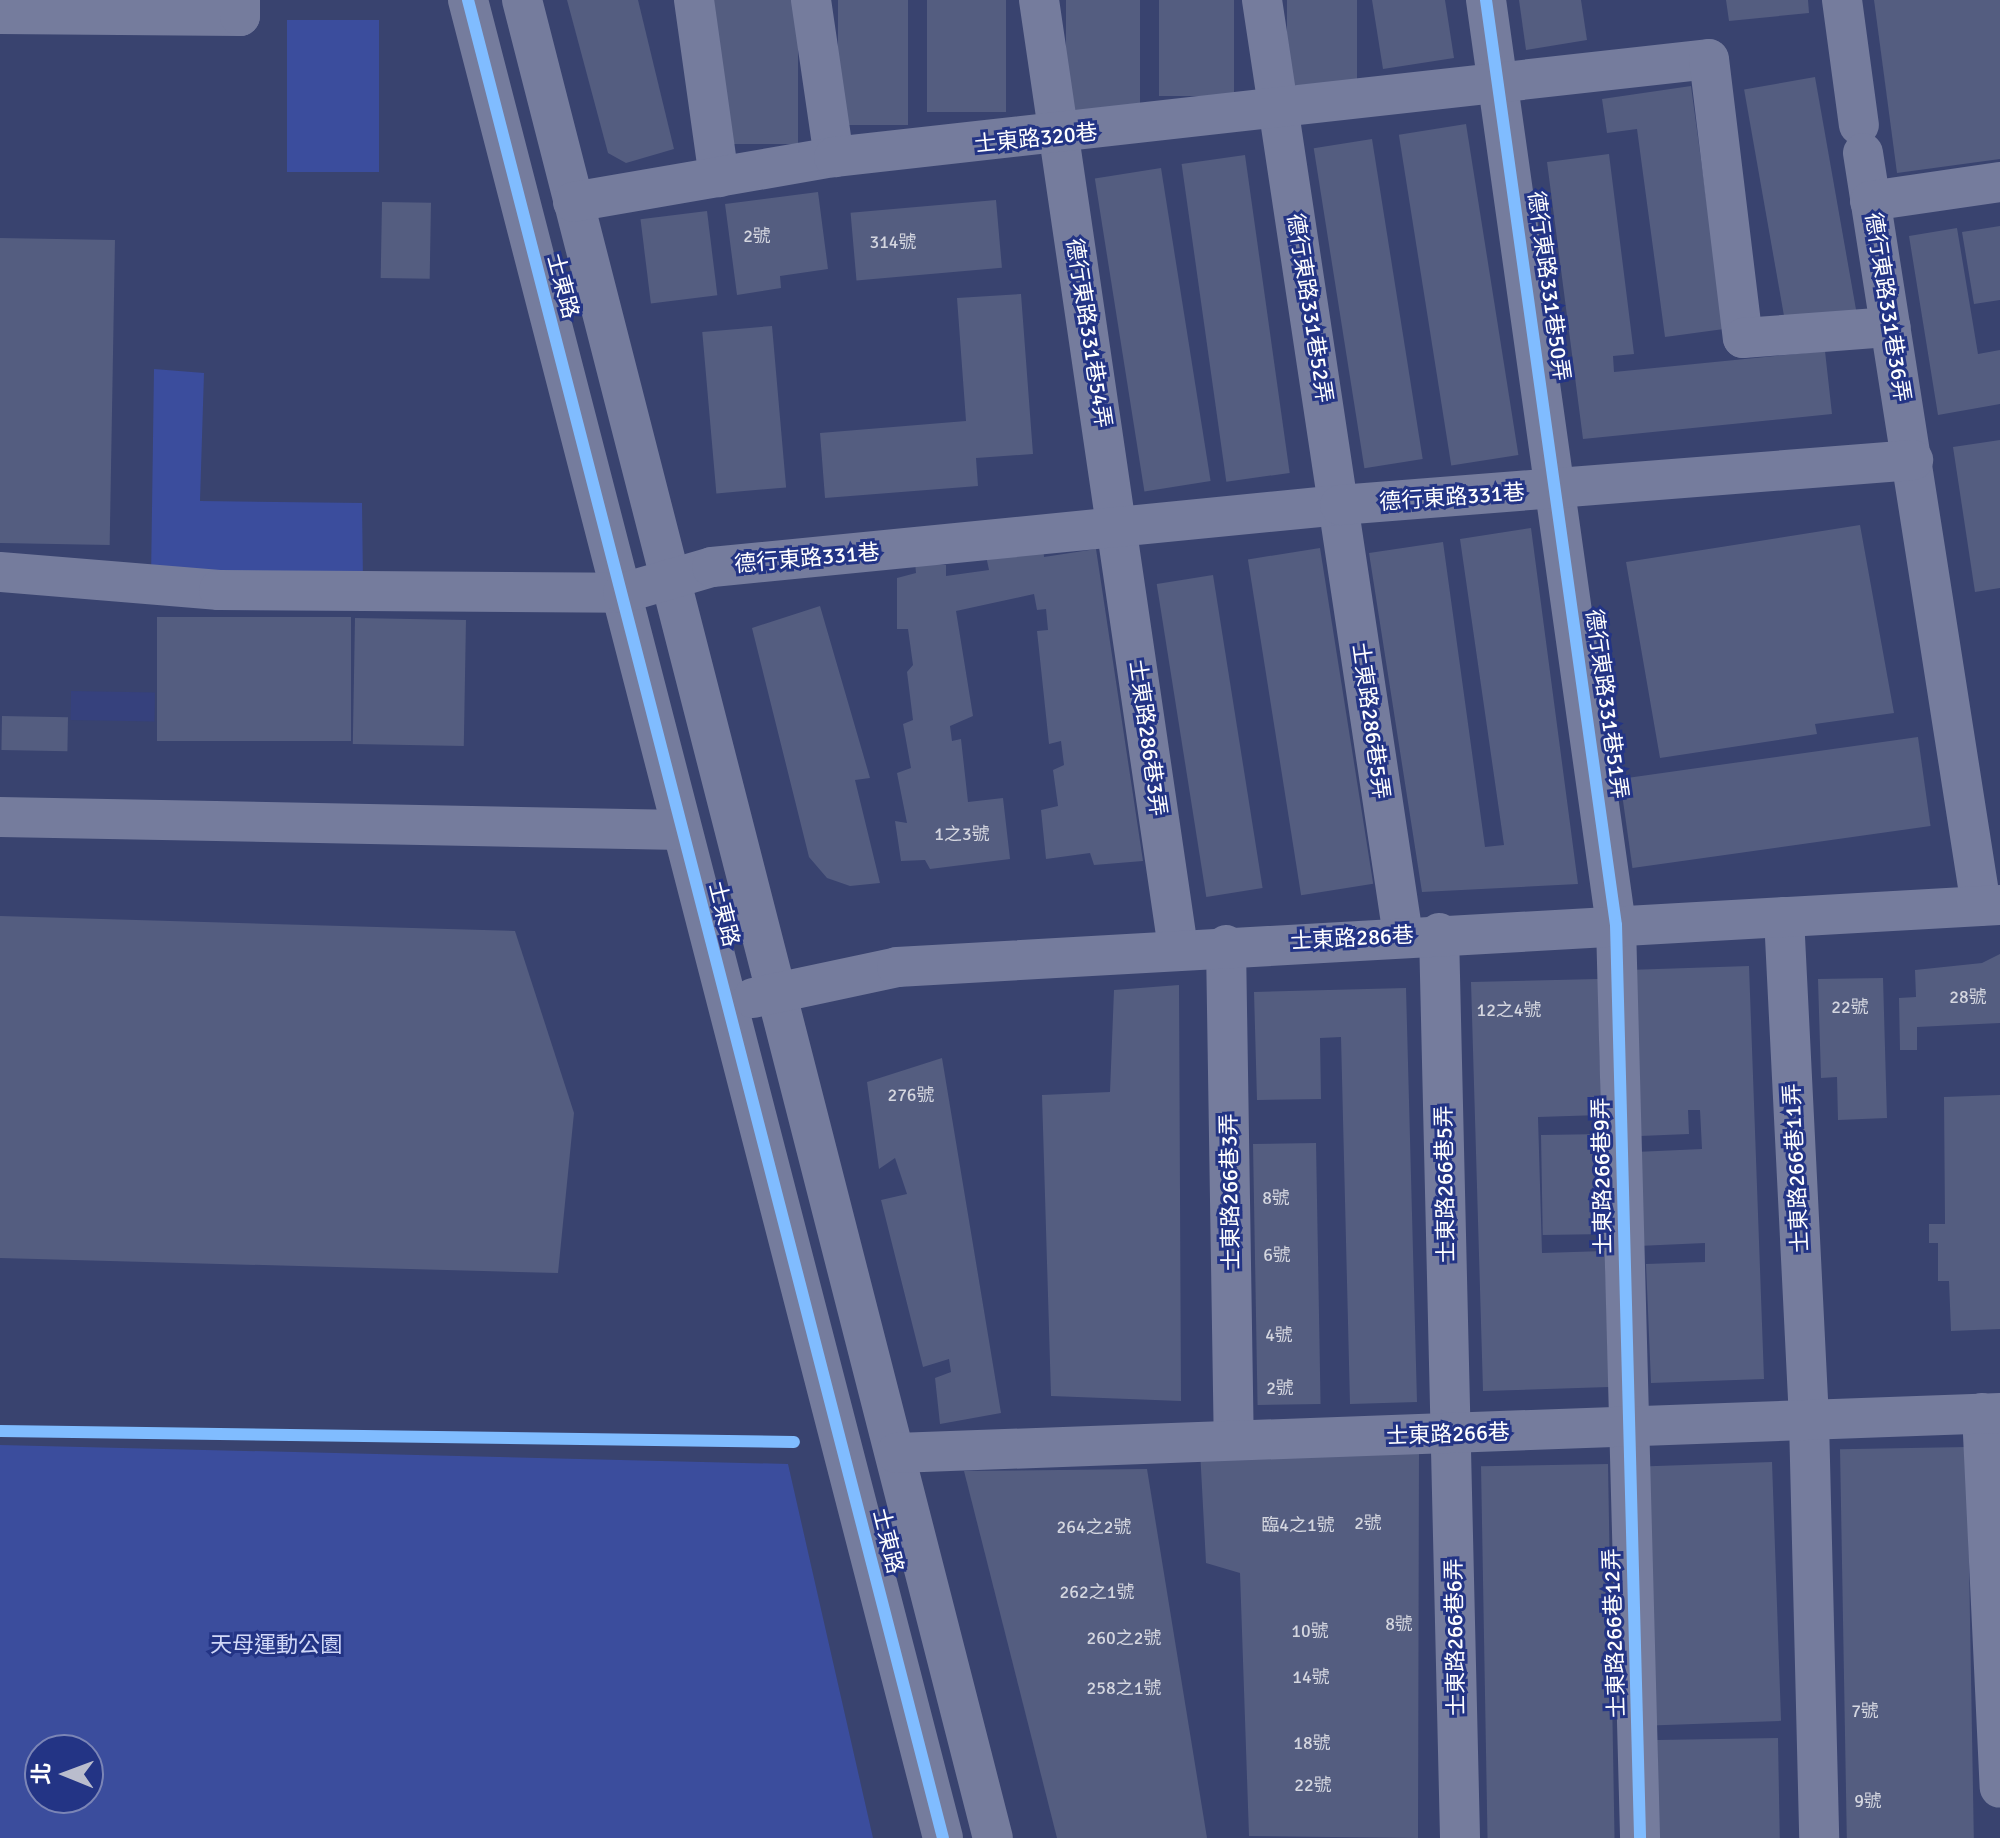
<!DOCTYPE html>
<html>
<head>
<meta charset="utf-8">
<style>
  body { margin:0 }
  #map { position:relative; width:2000px; height:1838px; overflow:hidden; background:#39436f; font-family:Signika,"Noto Sans TC",sans-serif }
  div>[style] { position:absolute }
  .green>* { inset:0; background:#3b4d9d; transform-origin:0 0 }
  .water>* { inset:0; background:#36417d; transform-origin:0 0 }
  .building>* { inset:0; background:#545d80; transform-origin:0 0 }
  .minor>* { height:40px; margin:-20px; padding:0 20px; transform-origin:20px; border-radius:20px; background:#757c9d }
  .cycleway>* { height:12px; margin:-6px; padding:0 6px; transform-origin:6px; border-radius:6px; background:#80bcff }
  span { translate:-50% -50%; white-space:nowrap; text-align:center; line-height:1.15; -webkit-text-stroke:6px #233485; paint-order:stroke }
  .number-label { font-size:18px; color:#d4d6df }
  .number-label span { -webkit-text-stroke-width:0 }
  .street-label { font-size:22px; color:#fff }
  .park-label { font-size:22px; color:#d1d8f7 }
  .north { position:absolute; left:24px; top:1734px; width:80px; height:80px; box-sizing:border-box; background:#233485; border:2px solid #7b85b6; border-radius:50%; rotate:271deg; font-size:22px; font-weight:700; line-height:32px; text-align:center; color:#fff }
  .north::after { content:''; display:block; margin:auto; width:28px; height:36px; background:#babdcd; clip-path:polygon(50% 0,100% 100%,50% 72%,0 100%) }
</style>
</head>
<body>
<div id="map">
  <div class="green">
    <i style="left:287px;top:20px;width:92px;height:152px"></i>
    <i style="clip-path:polygon(154px 369px,204px 373px,200px 501px,362px 503px,363px 583px,151px 579px)"></i>
    <i style="clip-path:polygon(evenodd,0 1445px,788px 1464px,873px 1838px,0 1838px,0 1445px,40px 1750px,88px 1750px,88px 1798px,40px 1798px,40px 1750px)"></i>
  </div>
  <div class="water">
    <i style="left:71px;top:691px;width:84px;height:29px;rotate:1deg"></i>
  </div>
  <div class="building">
    <i style="clip-path:polygon(567px 0,638px 0,674px 149px,626px 163px,608px 153px)"></i>
    <i style="left:707px;top:0;width:91px;height:144px"></i>
    <i style="left:838px;top:0;width:70px;height:125px"></i>
    <i style="left:927px;top:0;width:79px;height:112px"></i>
    <i style="left:1066px;top:0;width:74px;height:112px"></i>
    <i style="left:1159px;top:0;width:75px;height:96px"></i>
    <i style="left:1287px;top:0;width:70px;height:85px"></i>
    <i style="clip-path:polygon(1372px 0,1445px 0,1454px 58px,1383px 69px)"></i>
    <i style="clip-path:polygon(1519px 0,1581px 0,1587px 40px,1526px 50px)"></i>
    <i style="clip-path:polygon(1726px 0,1808px 0,1809px 13px,1729px 21px)"></i>
    <i style="clip-path:polygon(1874px 0,2000px 0,2000px 159px,1897px 173px)"></i>
    <i style="left:1815px;top:77px;width:243px;height:72px;rotate:80deg"></i>
    <i style="clip-path:polygon(1691px 86px,1724px 329px,1665px 337px,1637px 129px,1607px 133px,1602px 99px)"></i>
    <i style="left:1466px;top:124px;width:335px;height:68px;rotate:81deg"></i>
    <i style="left:1372px;top:139px;width:324px;height:59px;rotate:81deg"></i>
    <i style="clip-path:polygon(1609px 154px,1634px 354px,1613px 356px,1614px 372px,1825px 351px,1832px 414px,1583px 439px,1547px 162px)"></i>
    <i style="left:1245px;top:155px;width:321px;height:64px;rotate:82deg"></i>
    <i style="left:1161px;top:168px;width:317px;height:67px;rotate:81deg"></i>
    <i style="clip-path:polygon(818px 192px,828px 269px,780px 276px,781px 288px,737px 295px,725px 204px)"></i>
    <i style="left:996px;top:200px;width:68px;height:146px;rotate:85deg"></i>
    <i style="left:382px;top:202px;width:49px;height:76px;rotate:1deg"></i>
    <i style="left:707px;top:211px;width:85px;height:67px;rotate:83deg"></i>
    <i style="clip-path:polygon(2000px 226px,2000px 300px,1974px 304px,1962px 232px)"></i>
    <i style="clip-path:polygon(1957px 228px,1978px 354px,2000px 350px,2000px 404px,1938px 415px,1909px 236px)"></i>
    <i style="left:0;top:238px;width:115px;height:305px;rotate:1deg"></i>
    <i style="clip-path:polygon(1021px 294px,1033px 454px,976px 458px,978px 486px,825px 498px,820px 433px,966px 421px,957px 298px)"></i>
    <i style="left:772px;top:326px;width:162px;height:70px;rotate:85deg"></i>
    <i style="clip-path:polygon(2000px 440px,2000px 588px,1975px 592px,1953px 447px)"></i>
    <i style="clip-path:polygon(1860px 525px,1894px 713px,1815px 724px,1817px 734px,1660px 758px,1626px 562px)"></i>
    <i style="clip-path:polygon(1531px 528px,1578px 884px,1422px 892px,1369px 553px,1443px 542px,1485px 847px,1504px 845px,1460px 539px)"></i>
    <i style="clip-path:polygon(1043px 545px,1044px 557px,1096px 549px,1143px 861px,1094px 865px,1090px 853px,1046px 859px,1041px 810px,1058px 806px,1053px 770px,1064px 765px,1061px 741px,1049px 744px,1037px 631px,1048px 630px,1046px 609px,1037px 610px,1034px 594px,956px 611px,973px 716px,950px 726px,952px 741px,961px 739px,968px 802px,1003px 798px,1010px 859px,930px 869px,925px 860px,901px 861px,895px 821px,907px 823px,897px 773px,911px 768px,903px 724px,913px 720px,907px 672px,913px 665px,908px 629px,897px 629px,897px 578px,916px 573px,915px 562px,946px 565px,946px 576px,989px 570px,986px 556px)"></i>
    <i style="left:1320px;top:548px;width:340px;height:73px;rotate:81deg"></i>
    <i style="left:1213px;top:575px;width:317px;height:57px;rotate:81deg"></i>
    <i style="clip-path:polygon(820px 606px,870px 778px,855px 780px,880px 883px,850px 886px,827px 878px,809px 857px,752px 628px)"></i>
    <i style="left:157px;top:617px;width:194px;height:124px"></i>
    <i style="left:355px;top:618px;width:111px;height:126px;rotate:1deg"></i>
    <i style="left:2px;top:716px;width:66px;height:34px;rotate:1deg"></i>
    <i style="left:1918px;top:737px;width:90px;height:301px;rotate:82deg"></i>
    <i style="clip-path:polygon(0 916px,515px 931px,574px 1113px,558px 1273px,0 1258px)"></i>
    <i style="clip-path:polygon(2000px 954px,2000px 1023px,1917px 1027px,1917px 1050px,1900px 1050px,1899px 998px,1916px 997px,1915px 970px,1982px 963px)"></i>
    <i style="clip-path:polygon(1749px 966px,1764px 1379px,1651px 1383px,1646px 1264px,1705px 1262px,1705px 1243px,1638px 1246px,1635px 1152px,1702px 1149px,1700px 1110px,1688px 1110px,1689px 1134px,1640px 1136px,1627px 970px)"></i>
    <i style="clip-path:polygon(1883px 978px,1887px 1118px,1838px 1120px,1837px 1077px,1821px 1078px,1818px 979px)"></i>
    <i style="clip-path:polygon(1598px 979px,1601px 1115px,1538px 1117px,1542px 1253px,1605px 1251px,1609px 1387px,1483px 1391px,1471px 982px)"></i>
    <i style="clip-path:polygon(1179px 985px,1181px 1401px,1051px 1396px,1042px 1095px,1110px 1092px,1114px 990px)"></i>
    <i style="clip-path:polygon(1406px 988px,1417px 1402px,1350px 1404px,1341px 1037px,1320px 1038px,1321px 1099px,1257px 1100px,1254px 992px)"></i>
    <i style="clip-path:polygon(942px 1058px,1001px 1413px,940px 1424px,935px 1378px,951px 1372px,949px 1359px,923px 1367px,881px 1200px,907px 1194px,895px 1158px,879px 1169px,867px 1082px)"></i>
    <i style="clip-path:polygon(2000px 1095px,2000px 1329px,1951px 1331px,1949px 1281px,1938px 1281px,1938px 1243px,1929px 1243px,1929px 1224px,1945px 1224px,1944px 1097px)"></i>
    <i style="left:1605px;top:1134px;width:100px;height:64px;rotate:89deg"></i>
    <i style="left:1316px;top:1143px;width:261px;height:63px;rotate:89deg"></i>
    <i style="left:1967px;top:1447px;width:391px;height:127px;rotate:89deg"></i>
    <i style="clip-path:polygon(1419px 1449px,1418px 1838px,1249px 1836px,1240px 1573px,1206px 1563px,1200px 1450px)"></i>
    <i style="left:1772px;top:1462px;width:259px;height:130px;rotate:88deg"></i>
    <i style="left:1608px;top:1464px;width:374px;height:127px;rotate:89deg"></i>
    <i style="clip-path:polygon(1147px 1469px,1207px 1838px,1057px 1838px,964px 1471px)"></i>
    <i style="left:1778px;top:1738px;width:100px;height:121px;rotate:89deg"></i>
  </div>
  <div class="minor">
    <i style="left:468px;top:0;width:1898px;rotate:75.51deg"></i>
    <i style="left:522px;top:0;width:1897px;rotate:75.63deg"></i>
    <i style="left:694px;top:0;width:179px;rotate:82deg"></i>
    <i style="left:811px;top:0;width:159px;rotate:81.7deg"></i>
    <i style="left:1039px;top:0;width:958px;rotate:81.66deg"></i>
    <i style="left:1262px;top:0;width:947px;rotate:81.43deg"></i>
    <i style="left:1486px;top:0;width:934px;rotate:82deg"></i>
    <i style="left:1616px;top:925px;width:913px;rotate:88.49deg"></i>
    <i style="left:1842px;top:0;width:126px;rotate:82.3deg"></i>
    <i style="left:0;top:14px;width:240px;rotate:0.5deg"></i>
    <i style="left:240px;top:16px;width:16px;rotate:-90deg"></i>
    <i style="left:1863px;top:153px;width:762px;rotate:81.09deg"></i>
    <i style="left:1870px;top:201px;width:131px;rotate:-8.3deg"></i>
    <i style="left:573px;top:202px;width:265px;rotate:-9.8deg"></i>
    <i style="left:834px;top:157px;width:880px;rotate:-6.39deg"></i>
    <i style="left:1709px;top:59px;width:281px;rotate:83.1deg"></i>
    <i style="left:1743px;top:338px;width:148px;rotate:-4.3deg"></i>
    <i style="left:0;top:572px;width:220px;rotate:4.7deg"></i>
    <i style="left:219px;top:590px;width:404px;rotate:0.4deg"></i>
    <i style="left:623px;top:593px;width:93px;rotate:-16.3deg"></i>
    <i style="left:712px;top:567px;width:631px;rotate:-5.64deg"></i>
    <i style="left:1340px;top:505px;width:575px;rotate:-4.49deg"></i>
    <i style="left:0;top:817px;width:682px;rotate:1.09deg"></i>
    <i style="left:1784px;top:917px;width:504px;rotate:87.15deg"></i>
    <i style="left:1809px;top:1420px;width:418px;rotate:88.6deg"></i>
    <i style="left:1439px;top:933px;width:905px;rotate:88.67deg"></i>
    <i style="left:1226px;top:945px;width:495px;rotate:89.1deg"></i>
    <i style="left:753px;top:998px;width:147px;rotate:-12.1deg"></i>
    <i style="left:897px;top:967px;width:1105px;rotate:-3.22deg"></i>
    <i style="left:1982px;top:1413px;width:375px;rotate:87.3deg"></i>
    <i style="left:896px;top:1453px;width:1105px;rotate:-2.08deg"></i>
  </div>
  <div class="cycleway">
    <i style="left:468px;top:0;width:1898px;rotate:75.51deg"></i>
    <i style="left:1486px;top:0;width:934px;rotate:82deg"></i>
    <i style="left:1616px;top:925px;width:913px;rotate:88.49deg"></i>
    <i style="left:0;top:1431px;width:794px;rotate:0.79deg"></i>
  </div>
  <div class="number-label">
    <span style="left:757px;top:236px">2號</span>
    <span style="left:893px;top:242px">314號</span>
    <span style="left:962px;top:834px">1之3號</span>
    <span style="left:1968px;top:997px">28號</span>
    <span style="left:1850px;top:1007px">22號</span>
    <span style="left:1509px;top:1010px">12之4號</span>
    <span style="left:911px;top:1095px">276號</span>
    <span style="left:1276px;top:1198px">8號</span>
    <span style="left:1277px;top:1255px">6號</span>
    <span style="left:1279px;top:1335px">4號</span>
    <span style="left:1280px;top:1388px">2號</span>
    <span style="left:1368px;top:1523px">2號</span>
    <span style="left:1298px;top:1525px">臨4之1號</span>
    <span style="left:1094px;top:1527px">264之2號</span>
    <span style="left:1097px;top:1592px">262之1號</span>
    <span style="left:1399px;top:1624px">8號</span>
    <span style="left:1310px;top:1631px">10號</span>
    <span style="left:1124px;top:1638px">260之2號</span>
    <span style="left:1311px;top:1677px">14號</span>
    <span style="left:1124px;top:1688px">258之1號</span>
    <span style="left:1865px;top:1711px">7號</span>
    <span style="left:1312px;top:1743px">18號</span>
    <span style="left:1313px;top:1785px">22號</span>
    <span style="left:1868px;top:1801px">9號</span>
  </div>
  <div class="street-label">
    <span style="left:1036px;top:138px;rotate:-6deg">士東路320巷</span>
    <span style="left:563px;top:286px;rotate:75deg">士東路</span>
    <span style="left:1549px;top:286px;rotate:82deg">德行東路331巷50弄</span>
    <span style="left:1888px;top:307px;rotate:81deg">德行東路331巷36弄</span>
    <span style="left:1310px;top:308px;rotate:81deg">德行東路331巷52弄</span>
    <span style="left:1089px;top:333px;rotate:81deg">德行東路331巷54弄</span>
    <span style="left:1452px;top:497px;rotate:-4deg">德行東路331巷</span>
    <span style="left:807px;top:558px;rotate:-5deg">德行東路331巷</span>
    <span style="left:1607px;top:704px;rotate:82deg">德行東路331巷51弄</span>
    <span style="left:1371px;top:721px;rotate:82deg">士東路286巷5弄</span>
    <span style="left:1148px;top:738px;rotate:82deg">士東路286巷3弄</span>
    <span style="left:724px;top:914px;rotate:76deg">士東路</span>
    <span style="left:1352px;top:938px;rotate:-3deg">士東路286巷</span>
    <span style="left:1796px;top:1168px;rotate:-93deg">士東路266巷11弄</span>
    <span style="left:1602px;top:1176px;rotate:-91deg">士東路266巷9弄</span>
    <span style="left:1445px;top:1184px;rotate:-91deg">士東路266巷5弄</span>
    <span style="left:1230px;top:1192px;rotate:-91deg">士東路266巷3弄</span>
    <span style="left:1448px;top:1434px;rotate:-2deg">士東路266巷</span>
    <span style="left:888px;top:1541px;rotate:76deg">士東路</span>
    <span style="left:1614px;top:1633px;rotate:-92deg">士東路266巷12弄</span>
    <span style="left:1455px;top:1637px;rotate:-91deg">士東路266巷6弄</span>
  </div>
  <div class="park-label">
    <span style="left:276px;top:1645px">天母運動公園</span>
  </div>
  <div class="north">北</div>
</div>
</body>
</html>
